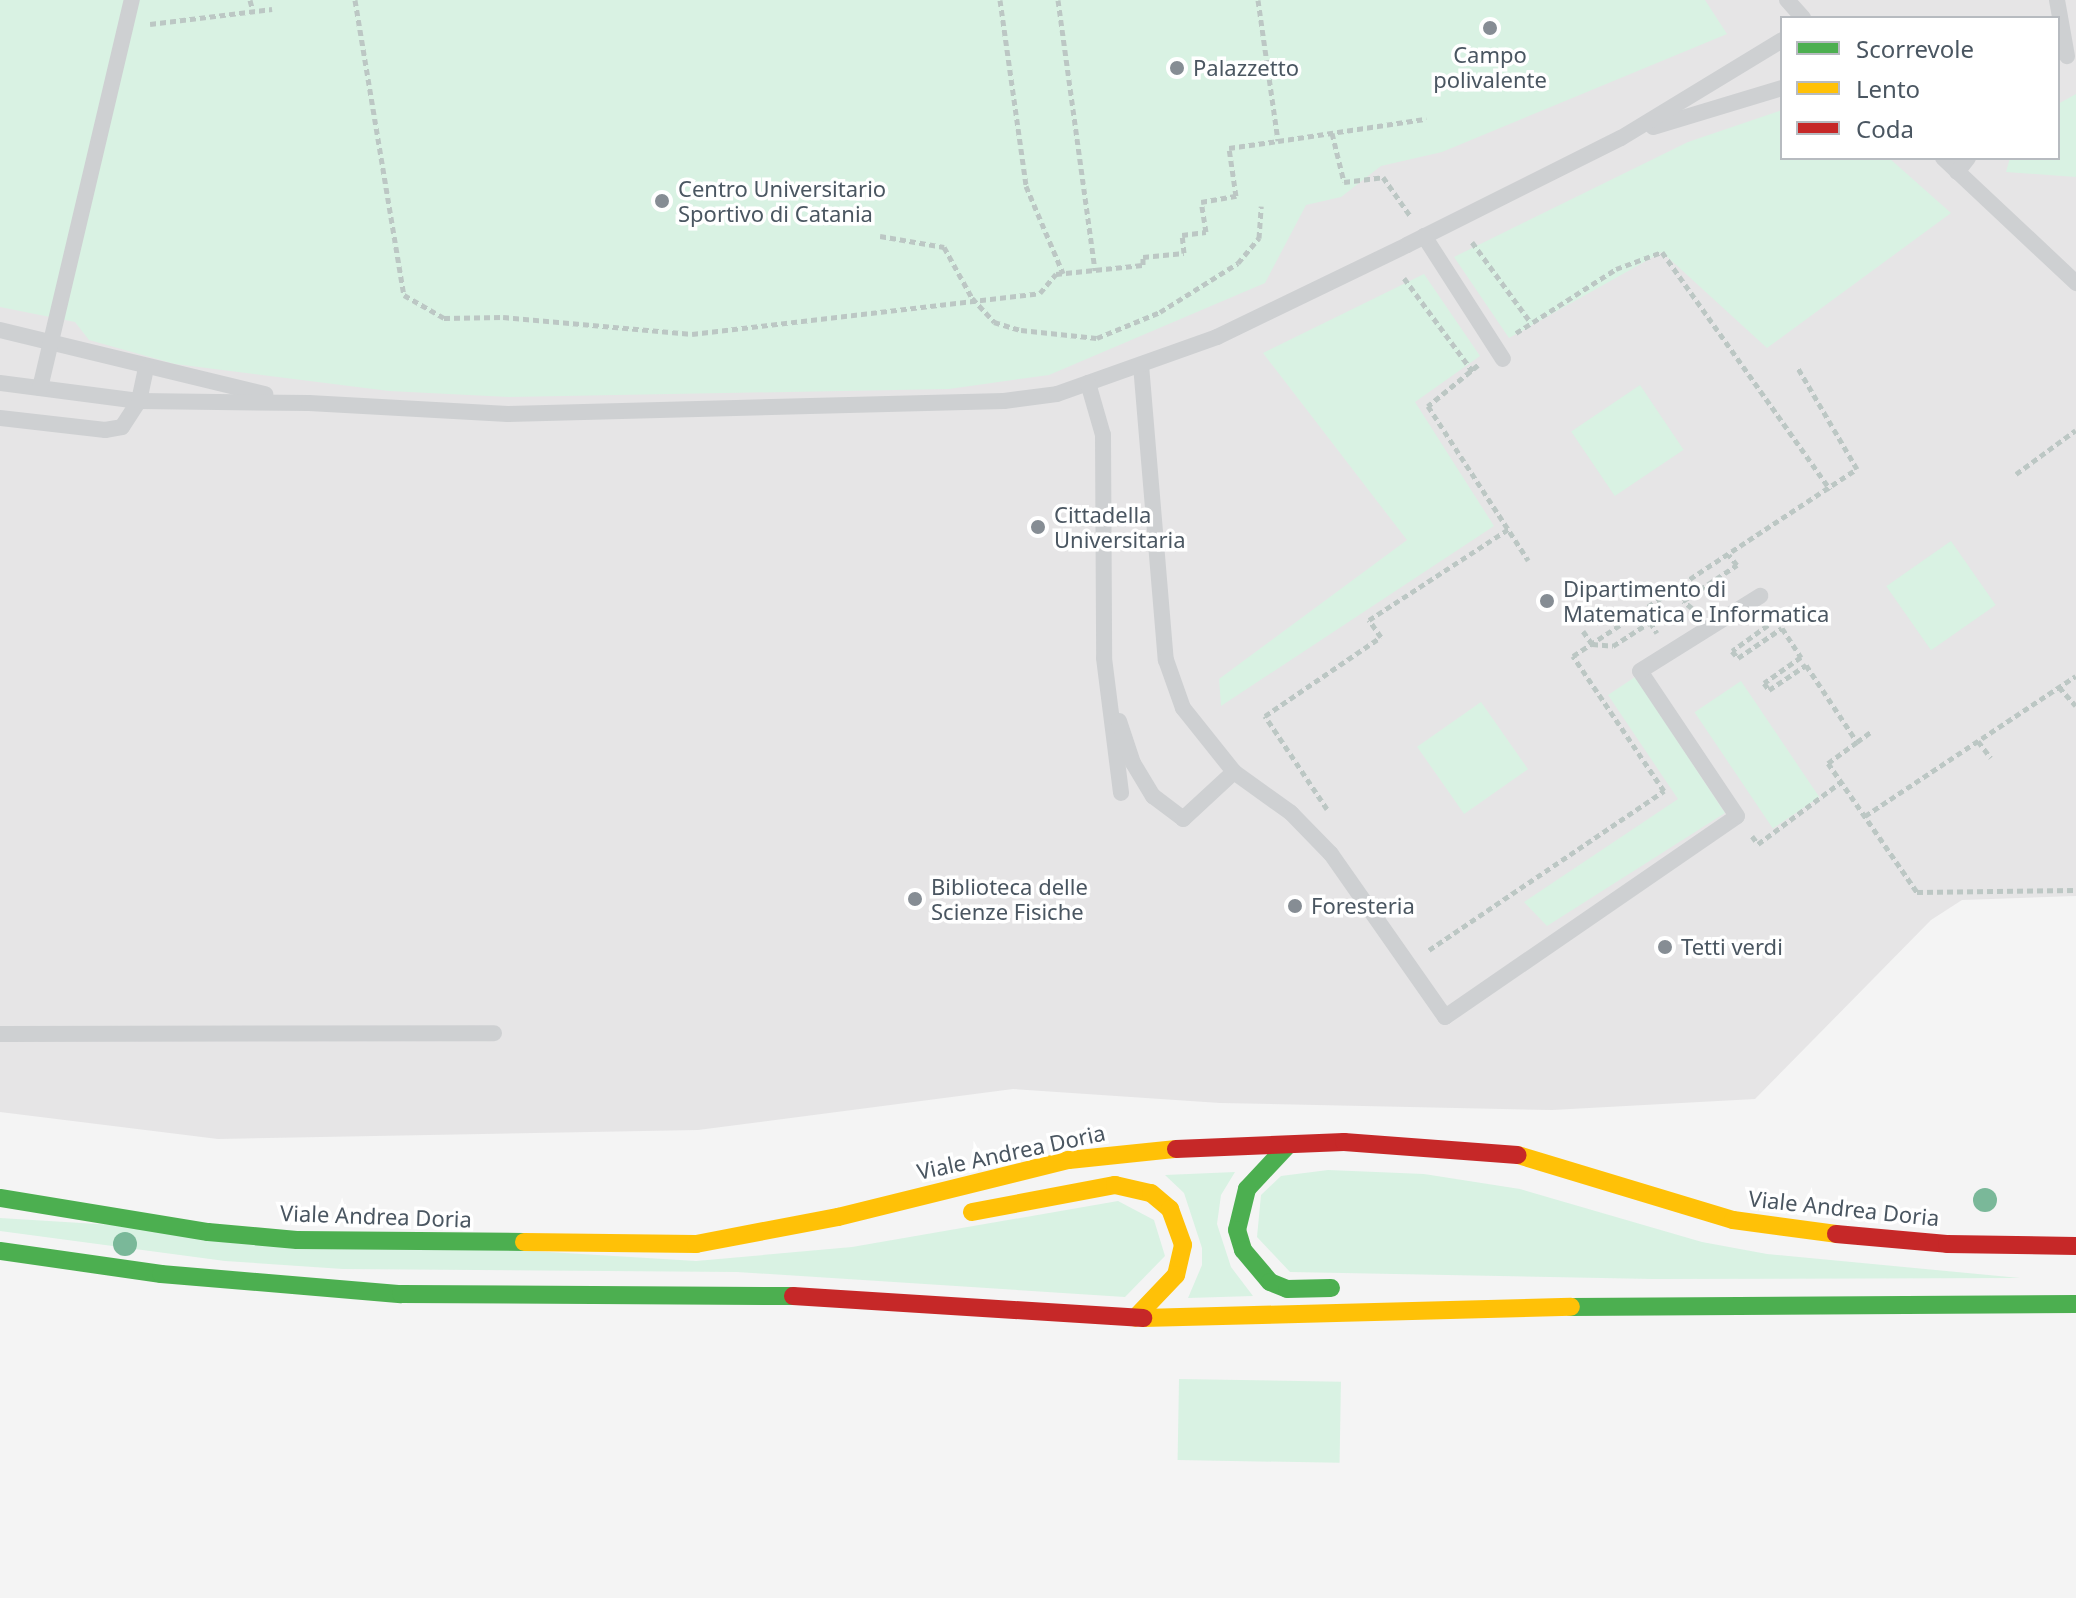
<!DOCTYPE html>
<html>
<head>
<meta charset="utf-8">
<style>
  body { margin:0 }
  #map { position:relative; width:2076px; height:1598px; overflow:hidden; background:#f4f4f4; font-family:"Noto Sans",sans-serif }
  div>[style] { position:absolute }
  .education>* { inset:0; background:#e6e5e6 }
  .green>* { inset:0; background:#d9f2e3; transform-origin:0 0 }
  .path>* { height:5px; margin-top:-2.5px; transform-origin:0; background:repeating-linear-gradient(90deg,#bcc7c4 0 6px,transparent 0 10px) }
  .lane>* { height:16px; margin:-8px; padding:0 8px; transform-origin:8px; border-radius:8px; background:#ced0d2 }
  .fast>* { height:18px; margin:-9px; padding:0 9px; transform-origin:9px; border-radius:9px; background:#4caf50 }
  .slow>* { height:18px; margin:-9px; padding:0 9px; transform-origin:9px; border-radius:9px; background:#ffc107 }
  .jam>* { height:18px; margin:-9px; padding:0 9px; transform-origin:9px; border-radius:9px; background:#c62828 }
  .trees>* { width:24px; height:24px; margin:-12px; border-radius:50%; background:#7ab899 }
  .dots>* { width:22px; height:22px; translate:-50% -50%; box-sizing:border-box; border:4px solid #fff; border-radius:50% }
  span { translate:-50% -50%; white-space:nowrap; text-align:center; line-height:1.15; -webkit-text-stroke:7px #fff; paint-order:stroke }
  .poi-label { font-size:22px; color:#4a5661 }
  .left { translate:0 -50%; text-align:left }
  .street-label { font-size:22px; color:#4a5661 }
  .legend { position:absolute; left:1780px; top:16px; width:280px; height:144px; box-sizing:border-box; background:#fff; border:2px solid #b7bbc0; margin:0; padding:10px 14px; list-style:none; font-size:24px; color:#4a5661 }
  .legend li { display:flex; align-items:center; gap:16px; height:40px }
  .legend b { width:40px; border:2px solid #b7bbc0 }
</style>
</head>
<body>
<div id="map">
  <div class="education">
    <i style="clip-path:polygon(evenodd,0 0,2076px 0,2076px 896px,1962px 900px,1931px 920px,1755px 1099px,1552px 1110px,1220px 1103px,1013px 1089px,698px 1130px,218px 1139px,0 1112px,0 0,1782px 18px,2058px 18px,2058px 158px,1782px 158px,1782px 18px)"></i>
  </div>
  <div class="green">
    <i style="clip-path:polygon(0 0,1705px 0,1727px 34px,1442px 152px,1381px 166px,1341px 197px,1306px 205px,1265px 283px,1049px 375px,949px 389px,509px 397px,389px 391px,175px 364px,89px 340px,75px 322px,0 307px)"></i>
    <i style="clip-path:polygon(2076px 94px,2076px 177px,2006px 172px,2010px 158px,2058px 158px,2058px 104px)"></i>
    <i style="clip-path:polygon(1782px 110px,1782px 158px,1889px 158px,1951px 213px,1767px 348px,1662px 252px,1509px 338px,1454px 257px,1688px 142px)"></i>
    <i style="clip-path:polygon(1424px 274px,1480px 356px,1415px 402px,1494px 526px,1221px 706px,1219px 679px,1407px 540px,1263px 353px)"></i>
    <i style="left:1640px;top:385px;width:78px;height:83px;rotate:56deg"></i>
    <i style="left:1951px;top:541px;width:78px;height:79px;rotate:55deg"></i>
    <i style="clip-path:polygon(1635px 677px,1725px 813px,1547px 926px,1524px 902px,1678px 799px,1608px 695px)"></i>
    <i style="left:1741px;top:681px;width:140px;height:56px;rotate:56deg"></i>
    <i style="left:1481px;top:702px;width:82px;height:78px;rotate:55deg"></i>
    <i style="clip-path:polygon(1328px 1170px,1424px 1174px,1520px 1189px,1702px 1242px,1767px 1254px,2020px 1278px,1653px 1279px,1290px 1272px,1257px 1237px,1261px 1195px,1281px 1176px)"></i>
    <i style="clip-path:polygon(1235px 1172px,1221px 1195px,1217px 1224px,1231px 1267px,1253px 1296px,1188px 1298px,1202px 1265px,1202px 1248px,1184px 1193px,1165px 1175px)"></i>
    <i style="clip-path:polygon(1118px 1201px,1154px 1220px,1165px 1256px,1125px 1297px,737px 1272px,343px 1269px,225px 1261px,0 1231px,0 1218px,696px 1261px,852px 1247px)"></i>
    <i style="left:1179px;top:1379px;width:162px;height:81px;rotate:1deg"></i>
  </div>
  <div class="path">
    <i style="left:250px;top:0;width:11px;rotate:75deg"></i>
    <i style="left:355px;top:0;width:299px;rotate:80.6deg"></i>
    <i style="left:404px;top:295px;width:46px;rotate:29.9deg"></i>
    <i style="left:444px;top:318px;width:59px;rotate:-1deg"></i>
    <i style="left:503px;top:317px;width:190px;rotate:5.1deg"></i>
    <i style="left:692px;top:334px;width:350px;rotate:-6.7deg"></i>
    <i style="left:1040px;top:293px;width:25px;rotate:-50deg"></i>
    <i style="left:1056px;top:274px;width:87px;rotate:-5.9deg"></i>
    <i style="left:1143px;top:265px;width:8px;rotate:-90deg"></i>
    <i style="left:1143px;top:257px;width:41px;rotate:-5.6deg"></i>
    <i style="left:1184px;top:253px;width:18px;rotate:-96deg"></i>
    <i style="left:1182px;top:235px;width:24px;rotate:-7deg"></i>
    <i style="left:1206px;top:232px;width:30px;rotate:-99deg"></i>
    <i style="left:1201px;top:202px;width:36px;rotate:-10deg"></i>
    <i style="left:1236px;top:196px;width:49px;rotate:-98.3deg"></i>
    <i style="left:1229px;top:148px;width:49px;rotate:-8.1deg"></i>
    <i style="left:1000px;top:0;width:188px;rotate:82deg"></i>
    <i style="left:1026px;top:186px;width:95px;rotate:67deg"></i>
    <i style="left:1058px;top:0;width:273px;rotate:82.2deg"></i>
    <i style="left:1258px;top:0;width:142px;rotate:81.9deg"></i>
    <i style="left:1278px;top:141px;width:150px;rotate:-8.5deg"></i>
    <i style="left:150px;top:24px;width:123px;rotate:-7deg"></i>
    <i style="left:1332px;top:133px;width:50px;rotate:76.2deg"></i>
    <i style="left:1344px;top:182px;width:39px;rotate:-7deg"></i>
    <i style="left:1383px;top:177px;width:49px;rotate:55deg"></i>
    <i style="left:880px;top:236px;width:65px;rotate:9.8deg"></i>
    <i style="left:944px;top:247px;width:58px;rotate:61.2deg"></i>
    <i style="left:972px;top:298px;width:33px;rotate:47deg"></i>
    <i style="left:994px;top:322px;width:28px;rotate:17deg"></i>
    <i style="left:1021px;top:330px;width:76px;rotate:6deg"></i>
    <i style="left:1097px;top:338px;width:68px;rotate:-22.4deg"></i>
    <i style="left:1160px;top:312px;width:92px;rotate:-32.1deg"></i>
    <i style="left:1238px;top:263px;width:33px;rotate:-50deg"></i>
    <i style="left:1259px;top:238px;width:32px;rotate:-86deg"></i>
    <i style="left:1472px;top:242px;width:100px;rotate:53.9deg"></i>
    <i style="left:1404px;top:278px;width:117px;rotate:53.7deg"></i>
    <i style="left:1516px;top:333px;width:119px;rotate:-32.6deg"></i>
    <i style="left:1616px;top:269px;width:49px;rotate:-20.3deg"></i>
    <i style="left:1662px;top:252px;width:291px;rotate:54.7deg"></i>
    <i style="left:1478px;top:365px;width:65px;rotate:140.6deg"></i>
    <i style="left:1428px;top:406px;width:184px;rotate:57deg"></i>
    <i style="left:2016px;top:474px;width:74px;rotate:-36.3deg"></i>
    <i style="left:1692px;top:608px;width:11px;rotate:-142deg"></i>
    <i style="left:1683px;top:601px;width:65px;rotate:-33.7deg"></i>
    <i style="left:1737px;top:565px;width:13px;rotate:-129deg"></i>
    <i style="left:1768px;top:625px;width:44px;rotate:144.2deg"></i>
    <i style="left:1732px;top:651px;width:9px;rotate:49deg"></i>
    <i style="left:1738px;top:658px;width:53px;rotate:-34.3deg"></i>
    <i style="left:1782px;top:628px;width:35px;rotate:57deg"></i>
    <i style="left:1801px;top:657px;width:45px;rotate:144.9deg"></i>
    <i style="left:1764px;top:683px;width:9px;rotate:54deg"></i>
    <i style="left:1769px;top:690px;width:45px;rotate:-34deg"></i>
    <i style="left:1806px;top:665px;width:92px;rotate:56.5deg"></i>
    <i style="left:1857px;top:742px;width:36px;rotate:144deg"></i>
    <i style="left:1828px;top:763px;width:157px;rotate:55.4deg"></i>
    <i style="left:1917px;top:892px;width:159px;rotate:-0.7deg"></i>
    <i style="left:1583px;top:631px;width:16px;rotate:55deg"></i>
    <i style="left:1592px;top:644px;width:21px;rotate:5deg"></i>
    <i style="left:1613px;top:646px;width:44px;rotate:-33deg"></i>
    <i style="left:1650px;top:622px;width:13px;rotate:58deg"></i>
    <i style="left:2059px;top:687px;width:25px;rotate:48deg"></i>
    <i style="left:1978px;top:741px;width:21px;rotate:53deg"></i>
    <i style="left:1857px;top:742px;width:19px;rotate:-36deg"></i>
    <i style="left:1327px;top:809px;width:112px;rotate:-123.7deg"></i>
    <i style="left:1265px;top:716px;width:140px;rotate:-34.3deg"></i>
    <i style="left:1381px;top:637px;width:21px;rotate:-125deg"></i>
    <i style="left:1369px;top:620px;width:168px;rotate:-33.1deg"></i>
    <i style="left:1865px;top:816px;width:253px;rotate:-33.6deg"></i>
    <i style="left:1752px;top:836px;width:10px;rotate:53deg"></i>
    <i style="left:1758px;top:844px;width:104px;rotate:-36.8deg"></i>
    <i style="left:1429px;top:950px;width:284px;rotate:-34.1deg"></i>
    <i style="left:1664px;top:791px;width:163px;rotate:-124deg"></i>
    <i style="left:1573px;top:656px;width:340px;rotate:-33.4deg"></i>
    <i style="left:1857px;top:469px;width:117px;rotate:-120.3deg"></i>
  </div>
  <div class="lane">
    <i style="left:1787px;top:0;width:24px;rotate:48deg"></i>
    <i style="left:2057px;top:0;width:57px;rotate:79.9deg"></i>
    <i style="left:1653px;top:127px;width:135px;rotate:-16.8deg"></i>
    <i style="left:1943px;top:158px;width:183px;rotate:43.2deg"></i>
    <i style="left:1957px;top:172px;width:18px;rotate:-52deg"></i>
    <i style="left:1424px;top:236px;width:146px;rotate:57.3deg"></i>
    <i style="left:0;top:330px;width:273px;rotate:13.6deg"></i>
    <i style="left:1141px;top:365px;width:296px;rotate:85.2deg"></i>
    <i style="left:1166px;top:660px;width:51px;rotate:70.5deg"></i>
    <i style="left:1183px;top:708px;width:82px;rotate:51.4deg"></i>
    <i style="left:1234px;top:772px;width:70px;rotate:35.7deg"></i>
    <i style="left:1291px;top:813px;width:57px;rotate:45.7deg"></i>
    <i style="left:1331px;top:854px;width:199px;rotate:55deg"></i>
    <i style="left:1445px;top:1017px;width:354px;rotate:-34.5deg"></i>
    <i style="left:1737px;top:816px;width:174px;rotate:-123.8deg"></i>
    <i style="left:1640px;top:671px;width:142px;rotate:-32deg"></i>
    <i style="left:0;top:383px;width:140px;rotate:7.4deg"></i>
    <i style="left:139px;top:401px;width:170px;rotate:0.7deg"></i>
    <i style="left:309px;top:403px;width:199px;rotate:3.2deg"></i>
    <i style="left:508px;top:414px;width:496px;rotate:-1.5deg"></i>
    <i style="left:1004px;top:401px;width:53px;rotate:-7.5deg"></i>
    <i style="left:1057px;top:394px;width:170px;rotate:-19.6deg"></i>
    <i style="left:1217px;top:337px;width:211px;rotate:-25.8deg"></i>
    <i style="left:1407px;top:245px;width:239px;rotate:-26.6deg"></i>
    <i style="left:1621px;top:138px;width:188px;rotate:-31.3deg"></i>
    <i style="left:1088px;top:383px;width:54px;rotate:73.9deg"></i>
    <i style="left:1103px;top:435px;width:223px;rotate:89.7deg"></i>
    <i style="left:1104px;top:658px;width:136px;rotate:82.8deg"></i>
    <i style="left:40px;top:388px;width:399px;rotate:-76.7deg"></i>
    <i style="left:0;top:418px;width:106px;rotate:6.5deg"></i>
    <i style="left:105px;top:430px;width:17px;rotate:-10deg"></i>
    <i style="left:122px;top:427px;width:31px;rotate:-57deg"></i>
    <i style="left:139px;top:401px;width:34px;rotate:-78deg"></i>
    <i style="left:1119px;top:721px;width:44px;rotate:71.6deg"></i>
    <i style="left:1133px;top:763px;width:39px;rotate:59deg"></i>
    <i style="left:1153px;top:796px;width:38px;rotate:37deg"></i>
    <i style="left:1183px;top:819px;width:69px;rotate:-42.7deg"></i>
    <i style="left:0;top:1034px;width:494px;rotate:-0.1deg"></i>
  </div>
  <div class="fast">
    <i style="left:1288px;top:1145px;width:60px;rotate:133deg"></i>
    <i style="left:1247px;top:1189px;width:42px;rotate:103.7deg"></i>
    <i style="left:1237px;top:1230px;width:21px;rotate:73deg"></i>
    <i style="left:1243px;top:1250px;width:42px;rotate:49.8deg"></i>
    <i style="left:1270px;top:1282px;width:18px;rotate:22deg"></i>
    <i style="left:1287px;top:1289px;width:44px;rotate:-1.3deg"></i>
    <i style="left:0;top:1198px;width:211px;rotate:9.3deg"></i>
    <i style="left:208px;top:1232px;width:89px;rotate:5.1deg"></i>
    <i style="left:297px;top:1240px;width:227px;rotate:0.5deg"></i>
    <i style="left:0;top:1251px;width:163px;rotate:8.1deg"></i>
    <i style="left:161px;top:1274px;width:241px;rotate:4.8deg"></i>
    <i style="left:401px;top:1294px;width:392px;rotate:0.3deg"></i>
    <i style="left:1571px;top:1307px;width:505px;rotate:-0.34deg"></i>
  </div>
  <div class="slow">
    <i style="left:1518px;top:1155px;width:225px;rotate:16.8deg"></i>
    <i style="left:1733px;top:1220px;width:104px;rotate:7.7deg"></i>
    <i style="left:972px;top:1212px;width:146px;rotate:-10.7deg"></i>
    <i style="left:1115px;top:1185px;width:37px;rotate:13deg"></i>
    <i style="left:1151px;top:1193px;width:25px;rotate:40deg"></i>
    <i style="left:1170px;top:1209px;width:38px;rotate:70deg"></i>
    <i style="left:1183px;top:1245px;width:31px;rotate:103deg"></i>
    <i style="left:1176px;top:1275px;width:59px;rotate:133.6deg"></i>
    <i style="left:524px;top:1242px;width:172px;rotate:0.7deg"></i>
    <i style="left:696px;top:1244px;width:145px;rotate:-10.8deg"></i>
    <i style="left:838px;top:1217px;width:238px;rotate:-13.9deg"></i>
    <i style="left:1069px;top:1160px;width:108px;rotate:-5.9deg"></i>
    <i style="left:1143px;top:1318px;width:428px;rotate:-1.5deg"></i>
  </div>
  <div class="jam">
    <i style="left:1176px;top:1149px;width:168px;rotate:-2.4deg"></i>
    <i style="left:1344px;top:1142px;width:174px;rotate:4.3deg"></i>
    <i style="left:1836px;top:1234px;width:111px;rotate:5.1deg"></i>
    <i style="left:1947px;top:1244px;width:129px;rotate:0.9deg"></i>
    <i style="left:793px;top:1296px;width:351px;rotate:3.6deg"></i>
  </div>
  <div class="trees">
    <i style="left:1985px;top:1200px"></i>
    <i style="left:125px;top:1244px"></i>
  </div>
  <div class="dots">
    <i style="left:1490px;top:28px;background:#868d94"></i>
    <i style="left:1177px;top:68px;background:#868d94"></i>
    <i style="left:662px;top:201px;background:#868d94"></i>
    <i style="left:1038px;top:527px;background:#868d94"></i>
    <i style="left:1547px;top:601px;background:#868d94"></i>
    <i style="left:915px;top:899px;background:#868d94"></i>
    <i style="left:1295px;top:906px;background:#868d94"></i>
    <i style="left:1665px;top:947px;background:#868d94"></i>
  </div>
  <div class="poi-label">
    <span style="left:1490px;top:67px">Campo<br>polivalente</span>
    <span class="left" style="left:1193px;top:68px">Palazzetto</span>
    <span class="left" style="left:678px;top:201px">Centro Universitario<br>Sportivo di Catania</span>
    <span class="left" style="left:1054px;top:527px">Cittadella<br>Universitaria</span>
    <span class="left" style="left:1563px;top:601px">Dipartimento di<br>Matematica e Informatica</span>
    <span class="left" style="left:931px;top:899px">Biblioteca delle<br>Scienze Fisiche</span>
    <span class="left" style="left:1311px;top:906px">Foresteria</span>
    <span class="left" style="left:1681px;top:947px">Tetti verdi</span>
  </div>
  <div class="street-label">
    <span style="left:1011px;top:1152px;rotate:-12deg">Viale Andrea Doria</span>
    <span style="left:1844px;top:1208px;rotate:6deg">Viale Andrea Doria</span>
    <span style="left:376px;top:1216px;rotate:2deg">Viale Andrea Doria</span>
  </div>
  <ul class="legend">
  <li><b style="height:10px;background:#4caf50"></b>Scorrevole</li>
  <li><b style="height:10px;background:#ffc107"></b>Lento</li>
  <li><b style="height:10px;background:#c62828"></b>Coda</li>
  </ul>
</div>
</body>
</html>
